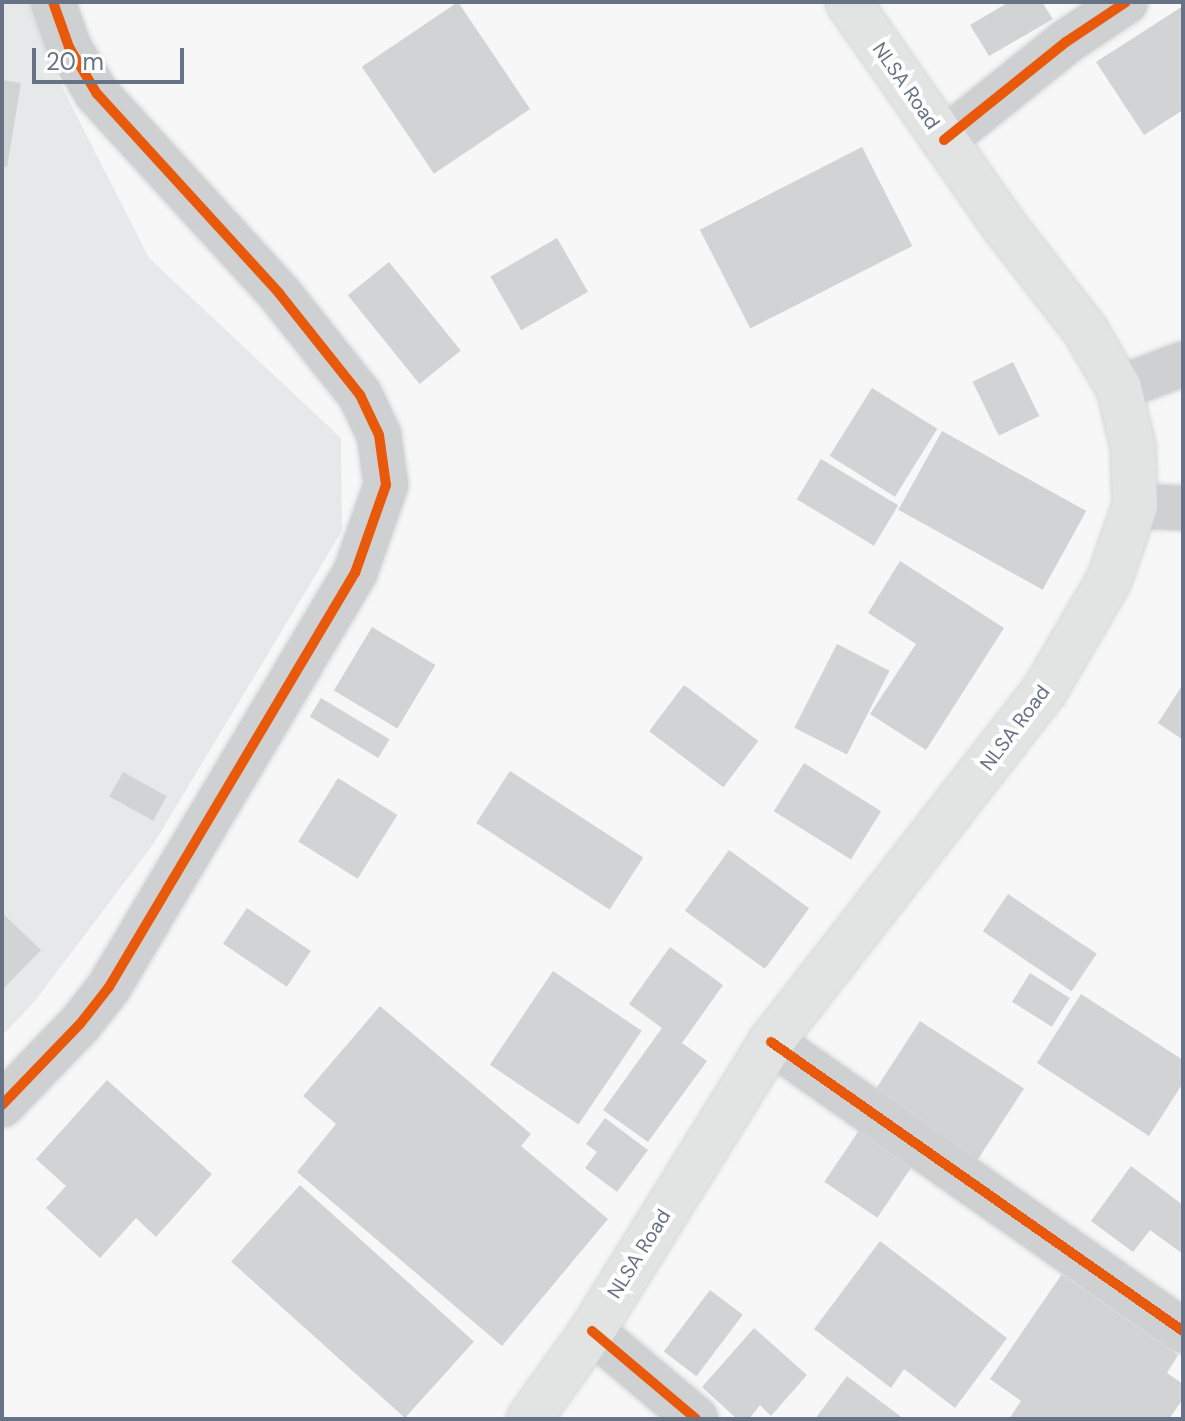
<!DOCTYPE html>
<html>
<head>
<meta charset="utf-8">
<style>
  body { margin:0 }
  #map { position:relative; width:1185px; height:1421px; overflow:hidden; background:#f7f7f7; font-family:"DM Sans",sans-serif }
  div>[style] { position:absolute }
  .built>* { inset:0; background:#e7e8e9 }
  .building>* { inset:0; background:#d2d3d4; transform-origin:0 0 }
  .roads { filter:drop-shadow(0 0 2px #d4d5d6) drop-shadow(0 0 2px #d4d5d6) }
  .street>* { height:44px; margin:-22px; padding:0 22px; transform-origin:22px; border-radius:22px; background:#cfd0d2 }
  .secondary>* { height:44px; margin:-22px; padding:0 22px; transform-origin:22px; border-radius:22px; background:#e2e3e3 }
  .cycleway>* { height:10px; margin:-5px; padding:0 5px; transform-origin:5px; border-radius:5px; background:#e8590c }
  span { translate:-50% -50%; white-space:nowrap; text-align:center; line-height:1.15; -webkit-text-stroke:8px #fff; paint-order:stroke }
  .street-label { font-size:20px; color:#677287 }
  .frame { position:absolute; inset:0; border:4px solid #677287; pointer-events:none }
  .scale { position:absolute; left:32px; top:48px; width:152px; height:36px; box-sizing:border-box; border:4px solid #677287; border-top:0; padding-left:10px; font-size:24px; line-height:28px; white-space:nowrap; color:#677287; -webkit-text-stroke:6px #fff; paint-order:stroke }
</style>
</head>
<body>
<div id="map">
  <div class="built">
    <i style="clip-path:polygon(2px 2px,43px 2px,58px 79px,149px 258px,341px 438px,342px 531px,154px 843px,35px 1001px,2px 1036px)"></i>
  </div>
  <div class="building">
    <i style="left:458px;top:2px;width:129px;height:116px;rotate:56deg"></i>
    <i style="clip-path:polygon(1009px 2px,1042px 2px,1053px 19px,989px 56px,970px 25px)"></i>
    <i style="clip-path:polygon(1183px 6px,1183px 110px,1144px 135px,1096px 62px)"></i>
    <i style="clip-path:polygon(2px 80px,21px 83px,7px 167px,2px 166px)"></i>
    <i style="left:862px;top:147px;width:111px;height:182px;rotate:63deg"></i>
    <i style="left:557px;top:238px;width:62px;height:77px;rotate:60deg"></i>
    <i style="left:389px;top:262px;width:114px;height:53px;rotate:51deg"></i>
    <i style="left:1013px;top:362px;width:60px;height:45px;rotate:64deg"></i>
    <i style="left:872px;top:388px;width:77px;height:80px;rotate:32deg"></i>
    <i style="left:942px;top:431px;width:165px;height:90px;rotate:29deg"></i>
    <i style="left:821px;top:459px;width:90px;height:47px;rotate:31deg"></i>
    <i style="clip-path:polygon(900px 561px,1004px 628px,926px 750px,870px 714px,916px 644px,868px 613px)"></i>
    <i style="left:372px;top:627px;width:74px;height:74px;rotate:31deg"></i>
    <i style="left:837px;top:644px;width:59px;height:94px;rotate:27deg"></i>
    <i style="clip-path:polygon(1183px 684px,1183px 740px,1158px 723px)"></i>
    <i style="left:684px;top:685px;width:93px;height:58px;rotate:37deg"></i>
    <i style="left:321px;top:698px;width:80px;height:22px;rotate:31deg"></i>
    <i style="left:804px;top:763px;width:91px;height:57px;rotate:32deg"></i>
    <i style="left:510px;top:771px;width:159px;height:62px;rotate:33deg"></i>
    <i style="left:123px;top:772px;width:50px;height:28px;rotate:29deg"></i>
    <i style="left:338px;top:778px;width:70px;height:75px;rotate:32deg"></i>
    <i style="left:729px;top:850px;width:99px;height:75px;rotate:36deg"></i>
    <i style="left:1008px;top:894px;width:107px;height:45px;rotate:34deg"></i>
    <i style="left:247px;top:908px;width:77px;height:43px;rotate:34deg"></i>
    <i style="clip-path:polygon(2px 913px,41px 950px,2px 990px)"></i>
    <i style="clip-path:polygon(670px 947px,723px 985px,682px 1043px,707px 1061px,648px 1142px,603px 1110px,662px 1028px,629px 1004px)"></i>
    <i style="left:553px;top:971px;width:107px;height:113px;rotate:34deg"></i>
    <i style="left:1030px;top:973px;width:47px;height:34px;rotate:32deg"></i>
    <i style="clip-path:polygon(1081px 994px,1183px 1060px,1183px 1083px,1149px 1136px,1037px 1063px)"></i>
    <i style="clip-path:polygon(380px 1006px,531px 1134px,521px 1146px,608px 1219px,502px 1346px,297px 1172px,336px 1124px,303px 1096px)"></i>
    <i style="left:920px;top:1021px;width:124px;height:91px;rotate:33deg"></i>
    <i style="clip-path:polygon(107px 1080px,212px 1174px,156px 1237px,136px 1218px,100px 1258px,46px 1208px,66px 1186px,36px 1159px)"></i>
    <i style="clip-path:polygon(605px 1118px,648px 1150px,617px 1192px,585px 1168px,597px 1152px,586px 1144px)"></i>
    <i style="left:864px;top:1123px;width:64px;height:71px;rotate:34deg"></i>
    <i style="clip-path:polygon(1131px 1166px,1183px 1205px,1183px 1254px,1150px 1230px,1133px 1252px,1091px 1221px)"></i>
    <i style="left:300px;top:1185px;width:234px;height:103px;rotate:42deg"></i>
    <i style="clip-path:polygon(880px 1241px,1007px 1338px,955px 1408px,904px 1369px,891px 1388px,814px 1329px)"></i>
    <i style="clip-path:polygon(1062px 1274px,1178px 1355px,1167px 1373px,1183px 1384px,1183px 1399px,1169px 1419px,1009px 1419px,1021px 1401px,990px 1379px)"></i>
    <i style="left:710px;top:1290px;width:41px;height:77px;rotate:37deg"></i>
    <i style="clip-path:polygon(754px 1328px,807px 1375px,771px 1416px,760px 1405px,749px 1419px,737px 1419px,702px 1387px)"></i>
    <i style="clip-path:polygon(847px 1376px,904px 1419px,815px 1419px)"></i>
  </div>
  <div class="roads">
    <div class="street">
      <i style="left:944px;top:140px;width:156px;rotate:-38.8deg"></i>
      <i style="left:1066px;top:42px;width:72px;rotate:-33.7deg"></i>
      <i style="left:1119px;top:388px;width:68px;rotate:-20.6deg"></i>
      <i style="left:1135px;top:506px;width:48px;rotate:2.4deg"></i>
      <i style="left:771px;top:1042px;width:503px;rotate:35.05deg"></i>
      <i style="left:2px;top:1105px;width:112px;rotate:-46.1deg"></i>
      <i style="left:80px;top:1024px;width:47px;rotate:-51.9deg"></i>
      <i style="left:109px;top:987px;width:482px;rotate:-59.3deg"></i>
      <i style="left:355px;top:573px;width:93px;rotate:-70.6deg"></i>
      <i style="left:386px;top:485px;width:50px;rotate:-98deg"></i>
      <i style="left:379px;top:435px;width:44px;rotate:-115.4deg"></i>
      <i style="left:360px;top:395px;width:130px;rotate:-128.5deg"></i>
      <i style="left:279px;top:293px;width:270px;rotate:-132.4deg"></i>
      <i style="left:97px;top:94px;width:55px;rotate:-120.8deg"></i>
      <i style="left:69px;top:47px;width:48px;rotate:-109.6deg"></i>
      <i style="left:592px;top:1331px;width:136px;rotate:40.2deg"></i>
    </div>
    <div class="secondary">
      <i style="left:529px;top:1419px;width:108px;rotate:-54.4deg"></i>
      <i style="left:592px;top:1331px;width:340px;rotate:-58.2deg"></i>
      <i style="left:771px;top:1042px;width:446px;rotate:-52.1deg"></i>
      <i style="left:1045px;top:690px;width:127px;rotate:-59.8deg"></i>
      <i style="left:1109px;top:580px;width:78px;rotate:-70.6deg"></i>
      <i style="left:1135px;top:506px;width:59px;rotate:-91.9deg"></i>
      <i style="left:1133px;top:447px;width:61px;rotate:-103.3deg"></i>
      <i style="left:1119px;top:388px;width:67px;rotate:-120.4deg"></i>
      <i style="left:1085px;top:330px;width:130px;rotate:-127.8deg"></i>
      <i style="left:1005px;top:227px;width:274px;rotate:-124.9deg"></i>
    </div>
  </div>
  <div class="cycleway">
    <i style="left:944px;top:140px;width:156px;rotate:-38.8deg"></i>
    <i style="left:1066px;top:42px;width:72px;rotate:-33.7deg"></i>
    <i style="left:771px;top:1042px;width:503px;rotate:35.05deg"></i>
    <i style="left:2px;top:1105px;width:112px;rotate:-46.1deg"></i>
    <i style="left:80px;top:1024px;width:47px;rotate:-51.9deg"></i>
    <i style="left:109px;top:987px;width:482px;rotate:-59.3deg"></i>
    <i style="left:355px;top:573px;width:93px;rotate:-70.6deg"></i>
    <i style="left:386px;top:485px;width:50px;rotate:-98deg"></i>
    <i style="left:379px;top:435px;width:44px;rotate:-115.4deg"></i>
    <i style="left:360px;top:395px;width:130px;rotate:-128.5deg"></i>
    <i style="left:279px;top:293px;width:270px;rotate:-132.4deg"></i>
    <i style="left:97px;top:94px;width:55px;rotate:-120.8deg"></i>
    <i style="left:69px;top:47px;width:48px;rotate:-109.6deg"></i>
    <i style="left:592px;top:1331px;width:136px;rotate:40.2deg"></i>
  </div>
  <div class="street-label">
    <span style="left:906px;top:86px;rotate:55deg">NLSA Road</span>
    <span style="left:1015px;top:728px;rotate:-53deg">NLSA Road</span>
    <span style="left:639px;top:1254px;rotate:-58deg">NLSA Road</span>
  </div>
  <div class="frame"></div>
  <div class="scale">20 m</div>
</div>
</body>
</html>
